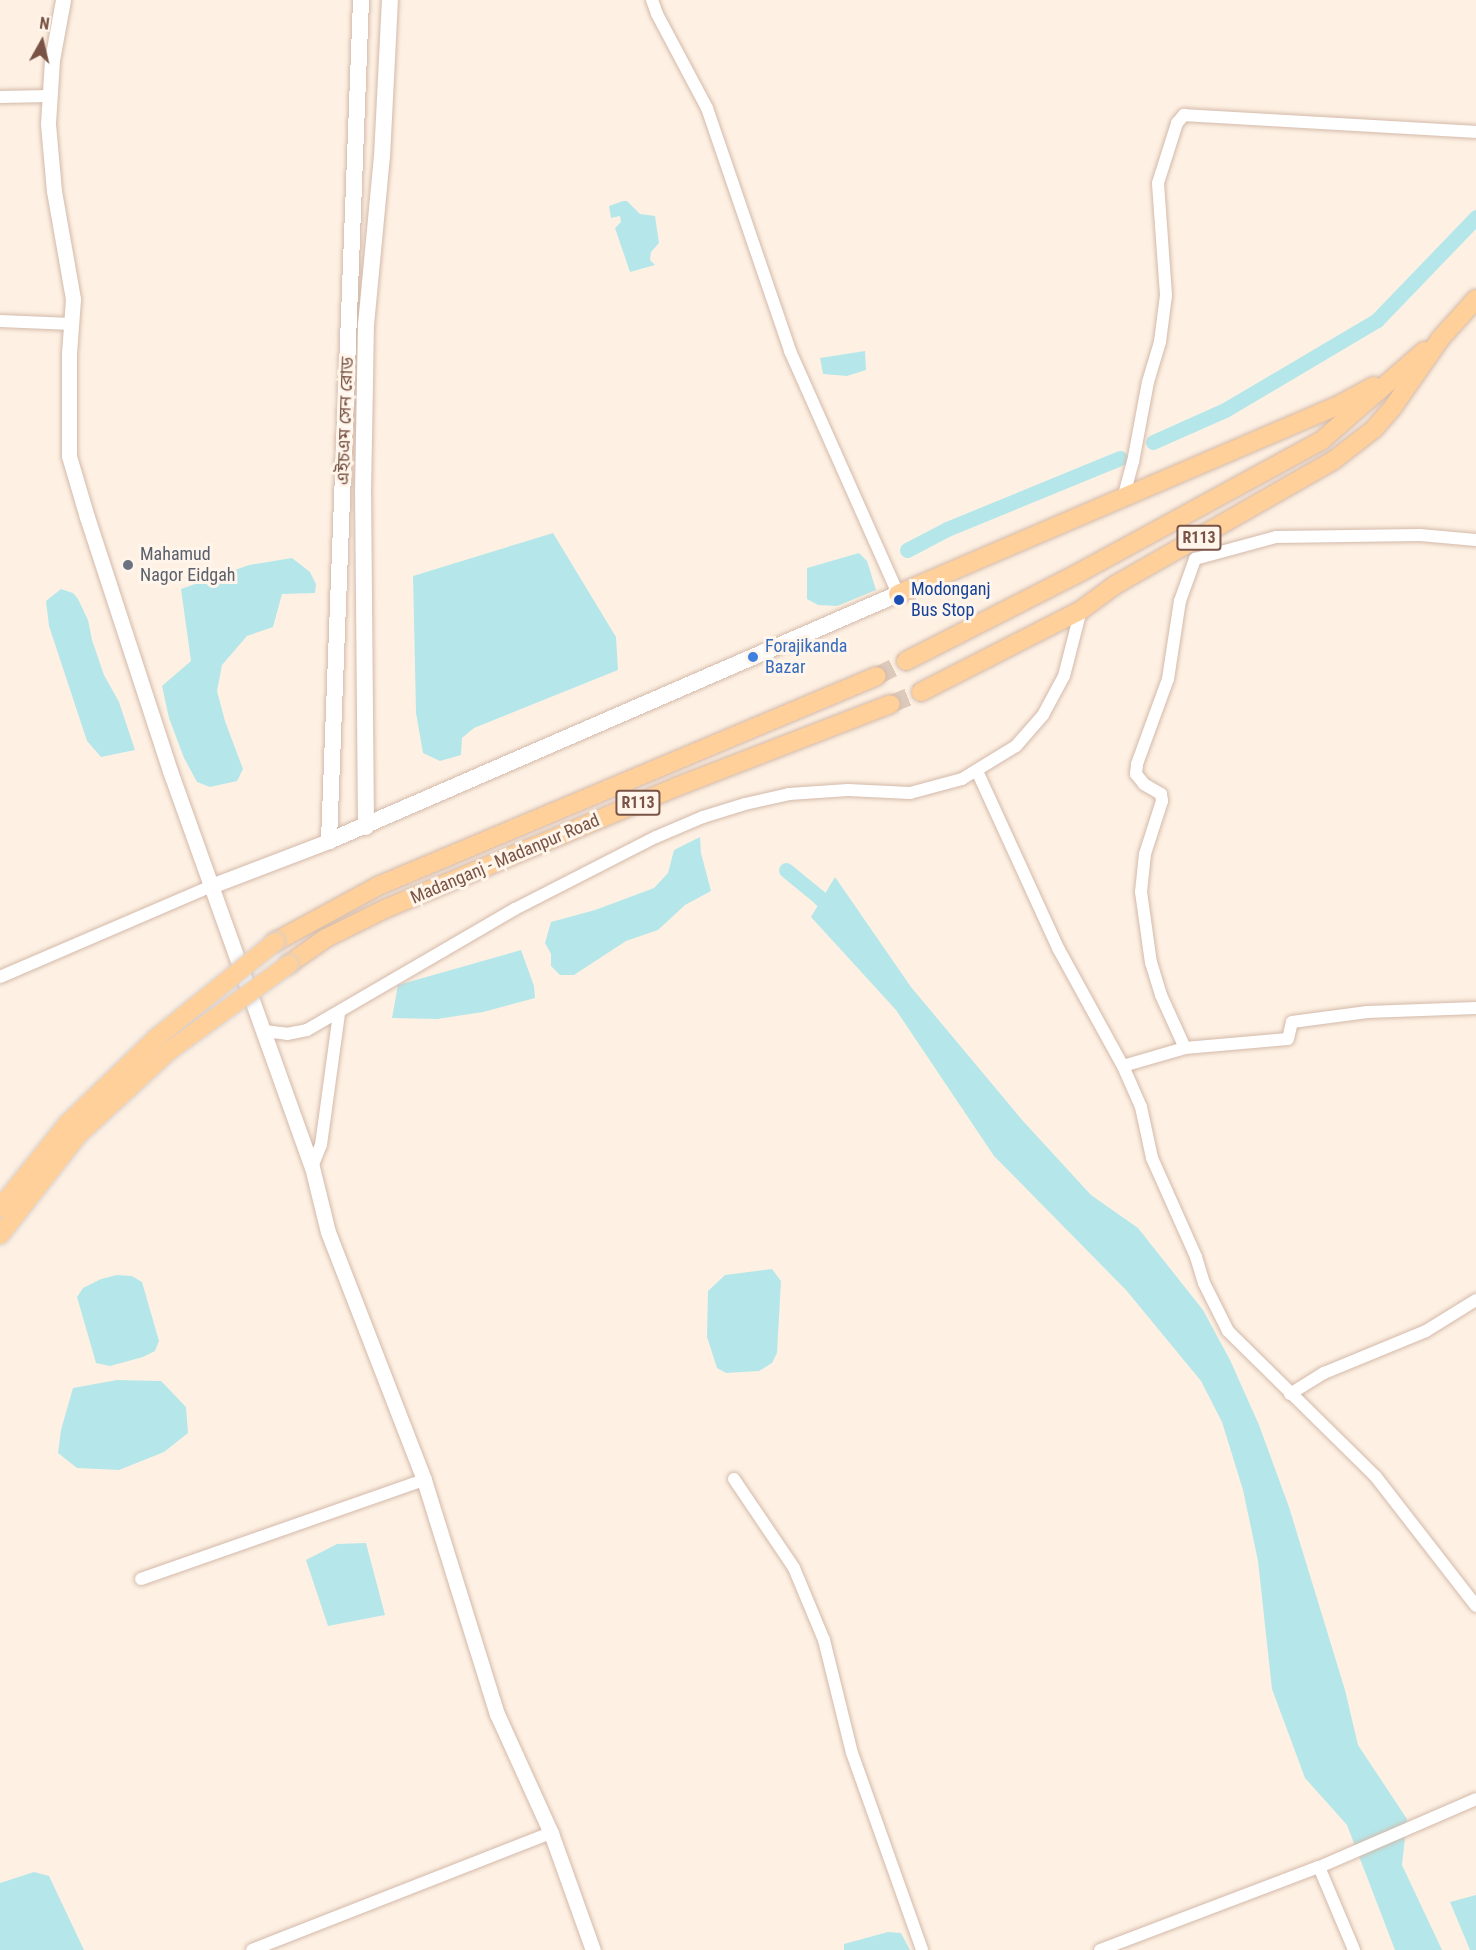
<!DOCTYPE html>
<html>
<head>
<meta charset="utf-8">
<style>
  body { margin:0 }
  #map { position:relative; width:1476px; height:1950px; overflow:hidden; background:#fef1e3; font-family:"Roboto Condensed","Noto Sans Bengali",sans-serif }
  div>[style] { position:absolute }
  .water>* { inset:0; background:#b5e7ea }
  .canal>* { height:15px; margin:-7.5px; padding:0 7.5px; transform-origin:7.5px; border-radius:7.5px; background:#b5e7ea }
  .primary-tunnel>* { height:18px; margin-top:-9px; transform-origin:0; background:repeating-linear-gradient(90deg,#ddcabc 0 18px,transparent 0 27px) }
  .roads { filter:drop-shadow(0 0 2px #d3b9aa) drop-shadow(0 0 2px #d3b9aa) }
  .minor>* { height:12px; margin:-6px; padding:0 6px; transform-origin:6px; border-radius:6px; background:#fff }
  .tertiary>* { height:15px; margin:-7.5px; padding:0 7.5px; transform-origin:7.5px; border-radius:7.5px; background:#fff }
  .secondary>* { height:16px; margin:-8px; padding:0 8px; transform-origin:8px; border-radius:8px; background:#fff }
  .primary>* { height:18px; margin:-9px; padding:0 9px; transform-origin:9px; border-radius:9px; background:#ffd099 }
  .bridges { filter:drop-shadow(0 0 2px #d9cfcb) drop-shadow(0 0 2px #d9cfcb) }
  .primary-bridge>* { height:18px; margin:-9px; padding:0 9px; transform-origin:9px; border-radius:9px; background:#ffd099 }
  .dots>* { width:16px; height:16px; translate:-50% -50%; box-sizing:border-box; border:3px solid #fff5eb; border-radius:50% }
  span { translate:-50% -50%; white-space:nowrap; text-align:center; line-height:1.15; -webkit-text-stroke:6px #fff5eb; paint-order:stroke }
  .shield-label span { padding:2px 4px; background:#fff5eb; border:2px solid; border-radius:4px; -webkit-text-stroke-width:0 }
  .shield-label { font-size:16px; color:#795446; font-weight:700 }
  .street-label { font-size:18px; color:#795446 }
  .worship-label { font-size:18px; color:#5b616d }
  .left { translate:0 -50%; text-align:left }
  .transit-label { font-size:18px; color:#164399 }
  .shop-label { font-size:18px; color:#366cbe }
  .north { position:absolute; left:12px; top:12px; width:60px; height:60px; -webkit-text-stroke:4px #fff5eb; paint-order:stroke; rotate:8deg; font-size:16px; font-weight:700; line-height:24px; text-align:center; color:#795446 }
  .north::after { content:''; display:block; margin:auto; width:21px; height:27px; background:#795446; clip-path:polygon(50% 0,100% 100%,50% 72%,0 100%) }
</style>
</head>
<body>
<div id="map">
  <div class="water">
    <i style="clip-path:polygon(623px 201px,627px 201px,640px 214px,655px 216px,659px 243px,651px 252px,650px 260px,655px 265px,630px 272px,615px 228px,621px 222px,620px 216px,611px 218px,609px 206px)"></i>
    <i style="clip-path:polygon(865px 351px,866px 370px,847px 376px,823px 374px,820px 358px)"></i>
    <i style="clip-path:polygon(553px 533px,616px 637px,618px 670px,474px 728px,462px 738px,461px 755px,440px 761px,423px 753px,416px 713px,413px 576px)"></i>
    <i style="clip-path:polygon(859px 553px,867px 561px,876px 590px,837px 606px,818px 605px,807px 599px,807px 568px)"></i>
    <i style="clip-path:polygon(292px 558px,310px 572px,316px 584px,315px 593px,282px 594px,273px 627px,247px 636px,222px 665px,217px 691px,225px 721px,243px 769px,237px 781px,210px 787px,197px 782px,184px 758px,169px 718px,162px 686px,191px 661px,181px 589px,249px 565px)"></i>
    <i style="clip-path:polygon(61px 589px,73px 593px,78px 599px,88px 620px,92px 640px,104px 675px,119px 702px,135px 750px,101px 757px,87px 741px,49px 626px,46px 601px)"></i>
    <i style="clip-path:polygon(700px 837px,701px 853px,711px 891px,685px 905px,658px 930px,626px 941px,574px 975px,560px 975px,551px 966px,551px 954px,545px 943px,551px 922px,595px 910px,654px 888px,668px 873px,674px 850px)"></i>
    <i style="clip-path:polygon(835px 877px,911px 987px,1023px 1121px,1091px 1195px,1138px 1228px,1203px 1310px,1230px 1360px,1259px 1425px,1289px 1507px,1345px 1690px,1358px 1745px,1407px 1819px,1402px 1865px,1442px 1950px,1395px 1950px,1347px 1825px,1305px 1778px,1272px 1689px,1258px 1561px,1243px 1490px,1222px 1422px,1201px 1381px,1126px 1290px,994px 1156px,896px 1010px,811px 917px)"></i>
    <i style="clip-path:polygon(521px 950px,534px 986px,535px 998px,483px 1012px,437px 1019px,392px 1018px,398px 985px)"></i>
    <i style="clip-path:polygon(772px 1269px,781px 1281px,777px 1353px,772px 1363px,759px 1371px,726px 1373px,717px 1368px,707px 1337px,708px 1291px,725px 1275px)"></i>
    <i style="clip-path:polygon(117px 1275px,132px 1276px,142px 1282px,159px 1341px,155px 1351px,143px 1357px,110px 1366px,96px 1363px,77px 1297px,83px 1288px,101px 1279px)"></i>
    <i style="clip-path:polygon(117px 1380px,161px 1381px,186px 1407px,188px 1433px,164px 1452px,119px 1470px,77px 1468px,58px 1453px,61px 1430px,73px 1388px)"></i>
    <i style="clip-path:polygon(366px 1543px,385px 1615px,328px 1626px,306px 1560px,337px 1544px)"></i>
    <i style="clip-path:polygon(34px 1872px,49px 1876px,84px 1950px,0 1950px,0 1883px)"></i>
    <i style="clip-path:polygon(1476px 1895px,1476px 1950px,1470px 1950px,1450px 1902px)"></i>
    <i style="clip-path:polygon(888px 1932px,901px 1933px,910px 1950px,844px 1950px,844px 1944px)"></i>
  </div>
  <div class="canal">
    <i style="left:1153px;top:442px;width:79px;rotate:-24deg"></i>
    <i style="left:1225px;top:410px;width:177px;rotate:-30.6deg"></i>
    <i style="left:1377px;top:320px;width:143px;rotate:-46.1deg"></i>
    <i style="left:907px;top:550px;width:45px;rotate:-27.7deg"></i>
    <i style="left:947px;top:529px;width:187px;rotate:-22.3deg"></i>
    <i style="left:786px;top:870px;width:43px;rotate:39.3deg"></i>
    <i style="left:819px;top:897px;width:24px;rotate:48deg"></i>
  </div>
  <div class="primary-tunnel">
    <i style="left:877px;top:676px;width:33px;rotate:-27deg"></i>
    <i style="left:891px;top:704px;width:32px;rotate:-22deg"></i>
  </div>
  <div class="roads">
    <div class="minor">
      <i style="left:652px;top:0;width:15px;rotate:70deg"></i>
      <i style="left:657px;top:14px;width:106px;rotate:62deg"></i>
      <i style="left:707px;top:108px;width:257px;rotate:71.1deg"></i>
      <i style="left:790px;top:351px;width:266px;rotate:66deg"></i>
      <i style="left:0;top:97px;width:49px;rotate:-1.2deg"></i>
      <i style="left:0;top:321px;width:72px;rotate:2.4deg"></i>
      <i style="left:1124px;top:495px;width:34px;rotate:-75deg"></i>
      <i style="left:1133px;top:462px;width:81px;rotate:-79.4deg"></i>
      <i style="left:1148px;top:382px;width:42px;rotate:-73.3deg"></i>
      <i style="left:1160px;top:342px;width:47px;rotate:-82.7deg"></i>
      <i style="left:1166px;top:295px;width:112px;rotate:-94.1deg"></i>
      <i style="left:1158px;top:183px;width:63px;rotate:-72.4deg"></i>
      <i style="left:1177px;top:123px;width:11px;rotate:-49deg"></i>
      <i style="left:1184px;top:115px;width:292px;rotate:3.3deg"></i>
      <i style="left:977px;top:771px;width:195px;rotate:65.4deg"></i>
      <i style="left:1058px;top:948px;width:135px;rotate:61.2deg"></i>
      <i style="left:1123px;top:1066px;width:45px;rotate:66.3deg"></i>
      <i style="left:1141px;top:1107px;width:52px;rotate:77.8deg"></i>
      <i style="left:1152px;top:1158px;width:108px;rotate:66deg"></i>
      <i style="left:1196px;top:1257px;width:27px;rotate:73deg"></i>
      <i style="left:1204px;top:1283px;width:54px;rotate:63.4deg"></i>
      <i style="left:1228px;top:1331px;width:208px;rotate:44.6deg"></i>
      <i style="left:1376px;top:1477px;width:163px;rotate:52.2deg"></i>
      <i style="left:0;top:977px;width:230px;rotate:-23.3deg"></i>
      <i style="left:264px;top:1031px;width:23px;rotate:7deg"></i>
      <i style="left:287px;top:1034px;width:20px;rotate:-11deg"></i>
      <i style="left:307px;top:1030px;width:241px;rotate:-30.2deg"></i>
      <i style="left:515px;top:909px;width:158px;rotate:-27.1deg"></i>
      <i style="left:656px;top:837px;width:51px;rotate:-23.1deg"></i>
      <i style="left:703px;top:817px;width:44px;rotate:-17.2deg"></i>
      <i style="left:745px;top:804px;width:45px;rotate:-12.8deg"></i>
      <i style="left:789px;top:794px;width:59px;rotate:-3.9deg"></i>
      <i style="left:848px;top:790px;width:62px;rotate:2.8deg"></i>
      <i style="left:910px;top:793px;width:54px;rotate:-15.1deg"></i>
      <i style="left:962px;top:779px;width:63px;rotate:-31.4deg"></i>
      <i style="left:1016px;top:746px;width:41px;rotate:-48.9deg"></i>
      <i style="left:1043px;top:715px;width:44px;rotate:-61.7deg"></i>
      <i style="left:1064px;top:676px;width:68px;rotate:-75.6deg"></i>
      <i style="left:1185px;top:1048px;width:58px;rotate:-114.4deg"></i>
      <i style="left:1161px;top:995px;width:34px;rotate:-107deg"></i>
      <i style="left:1151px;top:963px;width:72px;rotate:-98deg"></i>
      <i style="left:1141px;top:892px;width:38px;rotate:-84deg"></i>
      <i style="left:1145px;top:854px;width:56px;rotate:-72.2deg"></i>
      <i style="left:1162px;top:801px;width:7px;rotate:-98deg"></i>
      <i style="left:1161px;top:794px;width:20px;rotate:-150deg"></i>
      <i style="left:1144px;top:784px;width:13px;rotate:-129deg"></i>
      <i style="left:1136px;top:774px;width:10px;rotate:-84deg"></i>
      <i style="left:1137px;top:764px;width:90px;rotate:-70deg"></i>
      <i style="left:1168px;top:679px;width:79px;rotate:-81.3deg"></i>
      <i style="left:1180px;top:601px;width:45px;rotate:-70.3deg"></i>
      <i style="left:1195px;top:559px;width:84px;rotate:-15.2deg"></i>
      <i style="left:1276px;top:537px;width:144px;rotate:-0.8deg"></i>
      <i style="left:1420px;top:535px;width:56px;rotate:5.1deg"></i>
      <i style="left:1123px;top:1066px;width:65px;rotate:-16.2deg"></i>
      <i style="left:1185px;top:1048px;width:103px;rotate:-5deg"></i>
      <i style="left:1288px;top:1039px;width:17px;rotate:-77deg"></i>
      <i style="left:1292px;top:1022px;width:76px;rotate:-7.6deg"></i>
      <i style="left:1367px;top:1012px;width:109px;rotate:-2.1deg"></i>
      <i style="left:312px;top:1167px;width:24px;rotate:-68deg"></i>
      <i style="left:321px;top:1145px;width:133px;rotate:-82.2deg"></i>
      <i style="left:1290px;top:1394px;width:40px;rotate:-32deg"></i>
      <i style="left:1324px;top:1373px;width:110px;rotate:-22.4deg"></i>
      <i style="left:1426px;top:1331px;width:59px;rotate:-31.8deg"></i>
      <i style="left:734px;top:1479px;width:107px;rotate:56deg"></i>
      <i style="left:794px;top:1568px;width:78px;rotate:67.4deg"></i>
      <i style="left:824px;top:1640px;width:116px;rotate:76.1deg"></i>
      <i style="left:852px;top:1753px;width:209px;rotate:70.4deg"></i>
      <i style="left:141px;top:1579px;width:300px;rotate:-19.3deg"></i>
      <i style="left:1319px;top:1867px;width:90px;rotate:67.1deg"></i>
      <i style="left:252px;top:1950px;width:321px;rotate:-21.4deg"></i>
      <i style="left:1100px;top:1950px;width:234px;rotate:-20.8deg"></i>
      <i style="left:1319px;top:1867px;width:171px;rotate:-23.4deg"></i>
    </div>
    <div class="tertiary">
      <i style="left:63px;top:0;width:61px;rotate:100.4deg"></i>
      <i style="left:52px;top:60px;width:64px;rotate:93.6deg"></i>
      <i style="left:48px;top:124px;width:67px;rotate:84.9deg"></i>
      <i style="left:54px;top:191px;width:110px;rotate:80deg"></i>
      <i style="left:73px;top:299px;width:55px;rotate:94.2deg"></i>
      <i style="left:69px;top:354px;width:102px;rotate:90deg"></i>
      <i style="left:69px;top:456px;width:64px;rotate:73.6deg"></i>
      <i style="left:87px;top:517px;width:267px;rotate:71.9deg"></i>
      <i style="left:170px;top:771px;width:421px;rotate:70.3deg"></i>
      <i style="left:312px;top:1167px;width:67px;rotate:76.2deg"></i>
      <i style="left:328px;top:1232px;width:266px;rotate:68.8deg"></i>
      <i style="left:424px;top:1480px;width:245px;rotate:72.7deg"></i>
      <i style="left:497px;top:1714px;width:131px;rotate:65.6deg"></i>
      <i style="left:551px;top:1833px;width:124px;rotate:70.3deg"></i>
      <i style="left:211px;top:886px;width:126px;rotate:-20.9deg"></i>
    </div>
    <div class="secondary">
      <i style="left:361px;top:0;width:842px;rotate:92.18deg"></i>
      <i style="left:329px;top:841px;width:620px;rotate:-23.47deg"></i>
      <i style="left:366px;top:827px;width:333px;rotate:-90.5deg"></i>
      <i style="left:363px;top:494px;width:169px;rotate:-89deg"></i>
      <i style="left:366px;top:325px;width:169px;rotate:-84.6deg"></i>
      <i style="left:382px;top:157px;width:157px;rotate:-87.1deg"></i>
    </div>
    <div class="primary">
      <i style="left:898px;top:594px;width:475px;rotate:-23.2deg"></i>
      <i style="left:1335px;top:407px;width:44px;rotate:-28.3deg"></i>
      <i style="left:906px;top:661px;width:190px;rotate:-27deg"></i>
      <i style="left:1075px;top:575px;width:280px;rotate:-28.6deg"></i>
      <i style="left:1321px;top:441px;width:137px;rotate:-41.1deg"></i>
      <i style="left:921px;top:692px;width:180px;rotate:-27.1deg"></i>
      <i style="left:1081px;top:610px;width:42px;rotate:-36.3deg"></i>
      <i style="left:1115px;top:585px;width:252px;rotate:-29.7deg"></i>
      <i style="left:1334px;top:460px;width:51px;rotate:-37.8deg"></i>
      <i style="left:1374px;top:429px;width:29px;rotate:-49deg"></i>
      <i style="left:1393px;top:407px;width:83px;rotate:-55.3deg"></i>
      <i style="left:1440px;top:339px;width:54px;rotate:-48deg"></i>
      <i style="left:275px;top:942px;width:117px;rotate:-28.5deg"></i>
      <i style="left:378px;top:886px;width:541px;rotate:-22.82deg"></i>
      <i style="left:289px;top:964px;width:45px;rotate:-35.1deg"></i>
      <i style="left:326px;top:938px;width:68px;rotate:-26.2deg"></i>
      <i style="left:387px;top:908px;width:313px;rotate:-22.7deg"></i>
      <i style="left:676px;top:787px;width:230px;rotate:-21.1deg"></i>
    </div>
  </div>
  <div class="bridges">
    <div class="primary-bridge">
      <i style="left:0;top:1208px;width:107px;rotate:-51.4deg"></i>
      <i style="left:67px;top:1124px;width:124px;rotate:-44deg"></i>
      <i style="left:156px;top:1038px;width:153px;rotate:-38.9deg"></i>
      <i style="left:0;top:1235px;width:128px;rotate:-52deg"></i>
      <i style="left:79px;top:1134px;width:122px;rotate:-42.7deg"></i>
      <i style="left:169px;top:1051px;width:148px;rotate:-35.9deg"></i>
    </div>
  </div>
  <div class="dots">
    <i style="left:128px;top:565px;background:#6b7280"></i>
    <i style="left:899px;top:600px;background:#1a4fb4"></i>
    <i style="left:753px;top:657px;background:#3f7fe0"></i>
  </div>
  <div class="shield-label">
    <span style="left:1199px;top:538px">R113</span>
    <span style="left:638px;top:803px">R113</span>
  </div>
  <div class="street-label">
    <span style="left:345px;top:421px;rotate:-88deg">এইচএম সেন রোড</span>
    <span style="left:505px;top:859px;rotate:-23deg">Madanganj - Madanpur Road</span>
  </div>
  <div class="worship-label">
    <span class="left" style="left:140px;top:565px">Mahamud<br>Nagor Eidgah</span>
  </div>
  <div class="transit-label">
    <span class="left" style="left:911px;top:600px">Modonganj<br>Bus Stop</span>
  </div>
  <div class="shop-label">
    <span class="left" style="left:765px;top:657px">Forajikanda<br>Bazar</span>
  </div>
  <div class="north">N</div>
</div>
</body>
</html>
